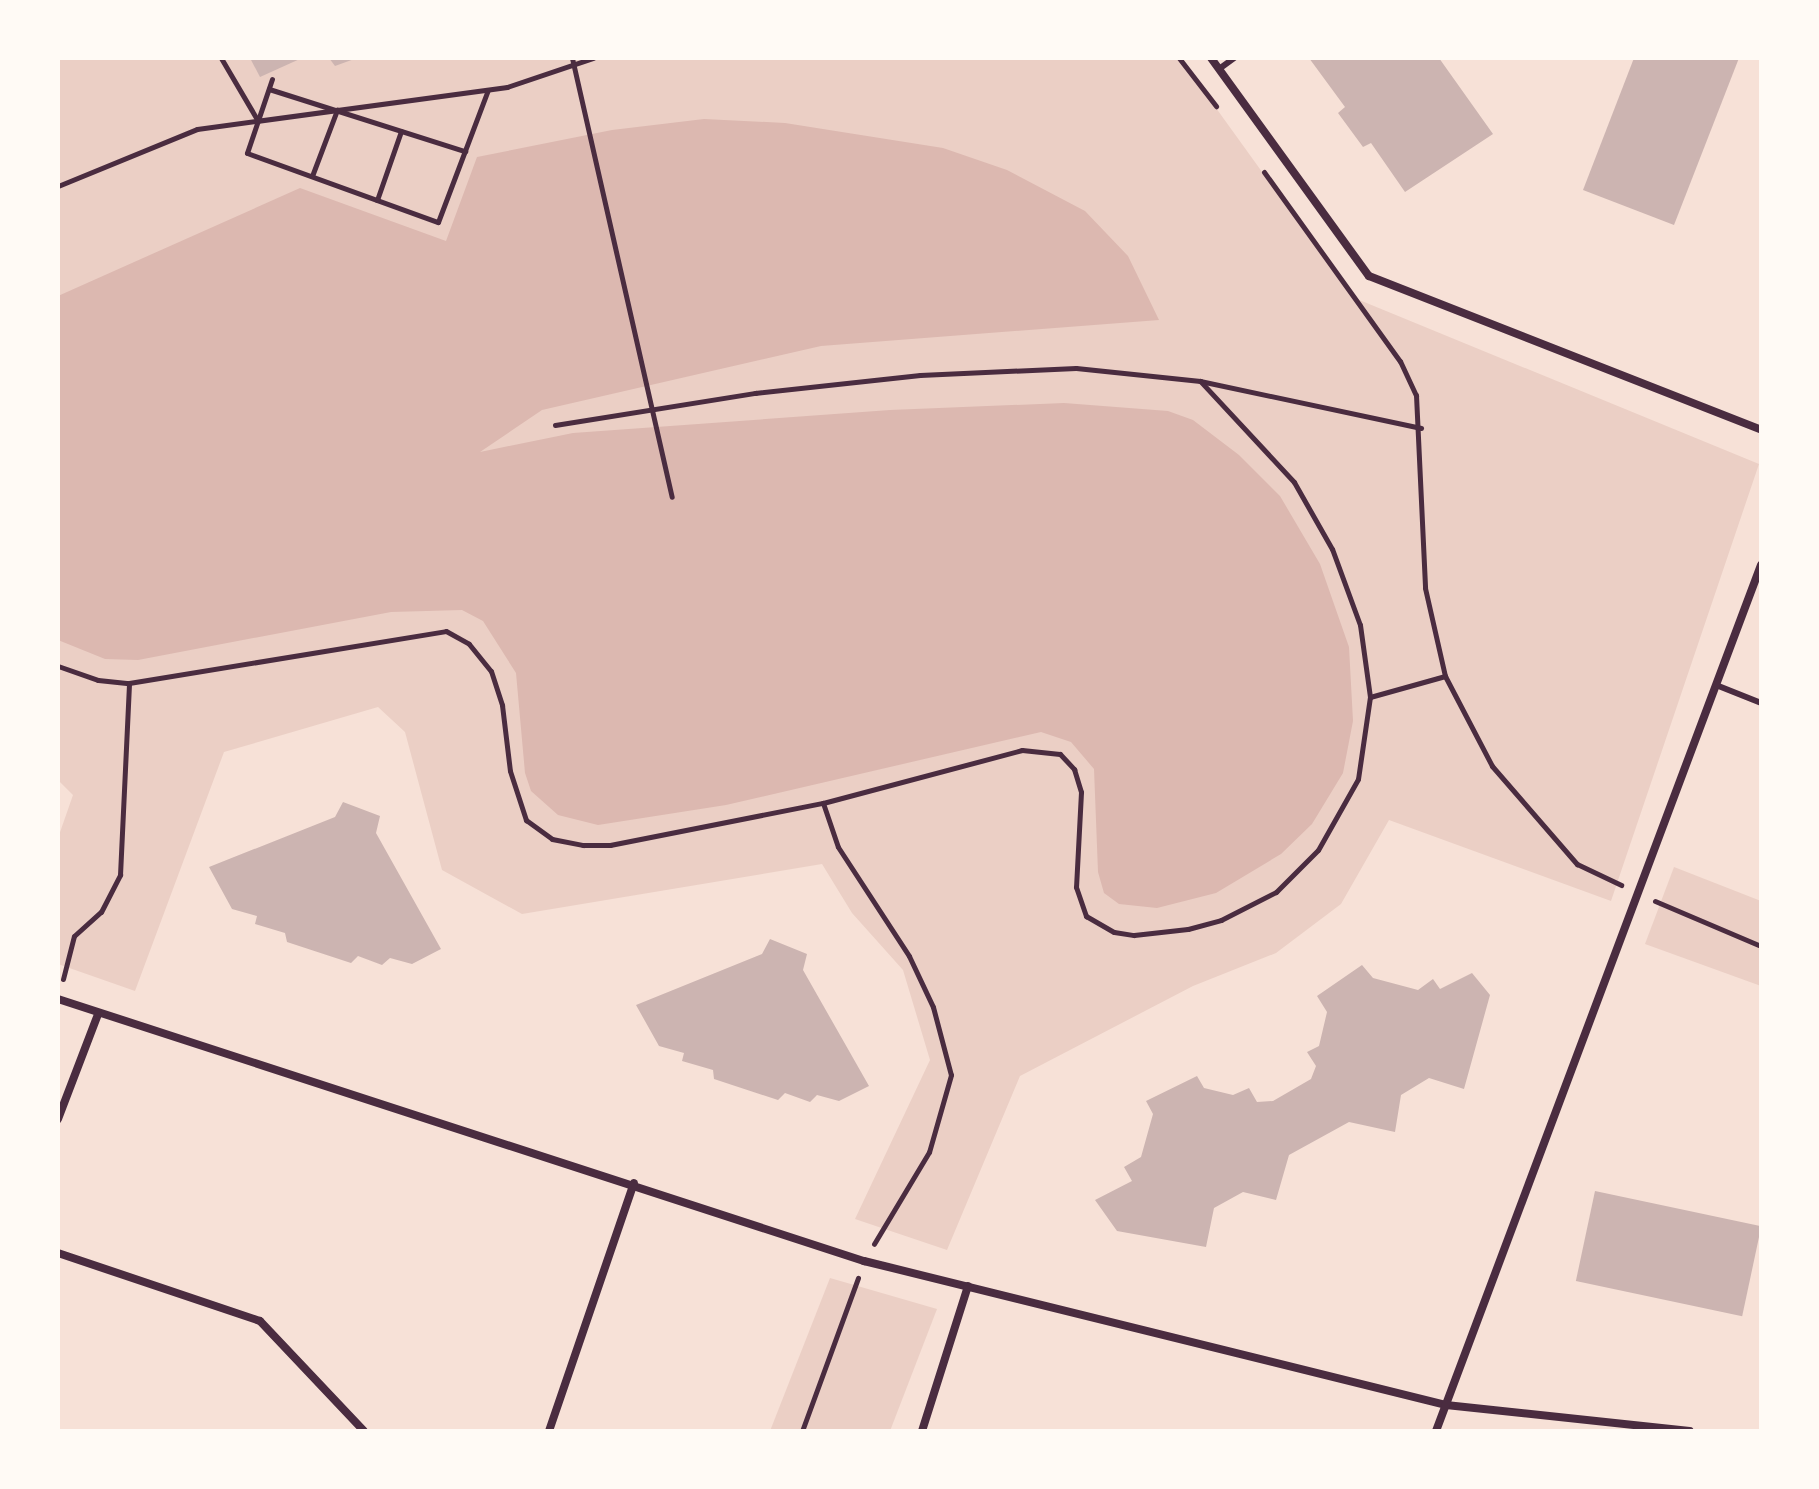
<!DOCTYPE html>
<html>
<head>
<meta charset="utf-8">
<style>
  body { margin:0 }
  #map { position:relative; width:1819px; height:1489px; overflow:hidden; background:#f7e1d7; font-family:"Golos Text",sans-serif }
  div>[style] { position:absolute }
  .green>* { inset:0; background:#ebcfc5 }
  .water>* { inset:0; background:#dcb8b0 }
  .building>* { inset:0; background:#ccb4b1; transform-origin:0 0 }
  .path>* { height:5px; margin:-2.5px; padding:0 2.5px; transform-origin:2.5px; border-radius:2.5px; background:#4a2c40 }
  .service>* { height:6px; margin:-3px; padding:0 3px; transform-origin:3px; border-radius:3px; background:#4a2c40 }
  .minor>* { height:8px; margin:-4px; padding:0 4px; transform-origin:4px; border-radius:4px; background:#4a2c40 }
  span { translate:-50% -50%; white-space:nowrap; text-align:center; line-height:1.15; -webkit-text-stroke:6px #fffaf5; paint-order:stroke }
  .frame { position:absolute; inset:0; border:60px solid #fffaf5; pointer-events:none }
</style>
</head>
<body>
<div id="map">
  <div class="green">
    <i style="clip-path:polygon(58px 58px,1180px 58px,1352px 297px,1759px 464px,1611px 901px,1389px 820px,1341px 904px,1276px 953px,1193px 986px,1020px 1076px,947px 1250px,855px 1219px,930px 1060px,903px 970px,852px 913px,822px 864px,522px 914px,442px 870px,405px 732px,378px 707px,224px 752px,135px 991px,58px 964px,58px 838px,73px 795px,58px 780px)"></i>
    <i style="clip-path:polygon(1674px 867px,1761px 901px,1761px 986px,1645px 944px)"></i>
    <i style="clip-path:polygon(830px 1278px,937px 1309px,890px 1431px,770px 1431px)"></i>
  </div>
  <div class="water">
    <i style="clip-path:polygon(704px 119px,785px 123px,943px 148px,1007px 170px,1085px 211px,1128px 256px,1159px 320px,821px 346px,542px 410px,480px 452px,573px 433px,890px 410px,1064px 403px,1168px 411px,1193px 420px,1239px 455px,1280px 496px,1320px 564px,1349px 647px,1353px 721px,1343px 773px,1312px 824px,1281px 854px,1216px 893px,1157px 908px,1119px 904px,1104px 893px,1098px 872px,1094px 769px,1071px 742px,1041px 732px,726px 805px,598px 825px,558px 815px,531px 791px,525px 773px,516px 673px,483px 621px,462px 610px,391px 612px,138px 660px,105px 659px,58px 640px,58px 296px,300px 188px,446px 241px,477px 157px,612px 130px)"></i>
  </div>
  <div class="building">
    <i style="clip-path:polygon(250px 58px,302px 58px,260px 77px)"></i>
    <i style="clip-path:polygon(329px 58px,357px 58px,335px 66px)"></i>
    <i style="clip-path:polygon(1309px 58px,1439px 58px,1493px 134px,1405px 192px,1371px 143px,1363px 147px,1338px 113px,1345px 107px)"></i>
    <i style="clip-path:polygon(1634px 58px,1739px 58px,1674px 225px,1583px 190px)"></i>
    <i style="clip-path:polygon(343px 802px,380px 816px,376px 833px,441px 949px,412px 964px,390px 958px,382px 965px,358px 956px,351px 963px,287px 942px,285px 933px,255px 924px,257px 916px,232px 909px,209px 867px,335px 817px)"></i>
    <i style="clip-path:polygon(770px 939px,807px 954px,803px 970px,869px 1086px,839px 1101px,817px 1095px,810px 1102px,785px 1093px,778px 1100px,714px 1079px,713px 1070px,682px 1061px,684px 1053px,659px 1046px,636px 1005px,762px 954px)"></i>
    <i style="clip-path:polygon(1362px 965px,1373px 978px,1418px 990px,1433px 979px,1440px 989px,1472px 973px,1490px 995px,1464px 1089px,1429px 1078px,1401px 1095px,1395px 1132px,1349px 1122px,1289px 1155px,1276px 1200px,1243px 1192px,1214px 1208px,1206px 1247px,1117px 1231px,1095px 1200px,1132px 1181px,1124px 1167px,1141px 1157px,1153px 1114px,1146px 1101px,1197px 1076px,1204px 1088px,1233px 1095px,1249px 1088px,1257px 1102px,1273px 1101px,1311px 1079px,1316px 1066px,1307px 1052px,1319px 1046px,1327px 1012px,1317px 996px)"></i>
    <i style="left:1595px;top:1191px;width:170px;height:92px;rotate:12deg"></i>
  </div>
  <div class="path">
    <i style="left:221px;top:58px;width:73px;rotate:59.6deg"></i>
    <i style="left:572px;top:58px;width:450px;rotate:77.2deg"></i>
    <i style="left:1179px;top:58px;width:61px;rotate:52.4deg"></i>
    <i style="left:272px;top:79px;width:78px;rotate:108.7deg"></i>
    <i style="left:247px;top:153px;width:203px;rotate:19.9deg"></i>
    <i style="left:438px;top:222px;width:141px;rotate:-69.3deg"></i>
    <i style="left:269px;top:89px;width:206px;rotate:17.6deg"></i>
    <i style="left:1264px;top:172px;width:233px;rotate:54.3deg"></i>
    <i style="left:1400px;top:361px;width:38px;rotate:65deg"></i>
    <i style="left:1416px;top:395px;width:193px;rotate:87.3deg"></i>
    <i style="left:1425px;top:588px;width:90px;rotate:77.2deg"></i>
    <i style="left:1445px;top:676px;width:102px;rotate:62.4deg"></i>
    <i style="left:1492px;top:766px;width:130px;rotate:49.1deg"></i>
    <i style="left:1577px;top:864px;width:49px;rotate:25.5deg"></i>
    <i style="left:312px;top:176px;width:71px;rotate:-69.3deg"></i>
    <i style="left:58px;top:186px;width:150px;rotate:-22.3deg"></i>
    <i style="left:197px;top:129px;width:313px;rotate:-7.7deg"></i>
    <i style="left:507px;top:87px;width:91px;rotate:-18.6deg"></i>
    <i style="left:377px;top:200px;width:73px;rotate:-70.8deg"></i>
    <i style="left:555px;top:425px;width:203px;rotate:-9.1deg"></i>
    <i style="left:755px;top:393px;width:166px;rotate:-6.2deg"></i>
    <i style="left:920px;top:375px;width:156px;rotate:-2.6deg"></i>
    <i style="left:1076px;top:368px;width:125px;rotate:6deg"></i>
    <i style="left:1200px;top:381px;width:226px;rotate:12deg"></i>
    <i style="left:58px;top:666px;width:42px;rotate:19.3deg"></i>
    <i style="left:98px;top:680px;width:31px;rotate:6deg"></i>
    <i style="left:129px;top:683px;width:321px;rotate:-9.3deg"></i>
    <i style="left:446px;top:631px;width:26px;rotate:29deg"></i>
    <i style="left:469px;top:644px;width:35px;rotate:51deg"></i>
    <i style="left:491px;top:671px;width:36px;rotate:72deg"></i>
    <i style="left:502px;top:705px;width:66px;rotate:83.1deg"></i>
    <i style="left:510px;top:771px;width:52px;rotate:71.9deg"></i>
    <i style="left:526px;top:820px;width:32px;rotate:36deg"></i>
    <i style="left:552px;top:839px;width:32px;rotate:11deg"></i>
    <i style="left:583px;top:845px;width:27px"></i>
    <i style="left:610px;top:845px;width:217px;rotate:-11.2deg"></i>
    <i style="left:823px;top:803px;width:206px;rotate:-14.9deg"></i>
    <i style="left:1022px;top:750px;width:38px;rotate:6deg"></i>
    <i style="left:1060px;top:754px;width:21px;rotate:47deg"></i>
    <i style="left:1074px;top:769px;width:24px;rotate:73deg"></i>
    <i style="left:1081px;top:792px;width:95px;rotate:93deg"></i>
    <i style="left:1076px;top:887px;width:31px;rotate:71deg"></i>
    <i style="left:1086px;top:916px;width:32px;rotate:30deg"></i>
    <i style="left:1114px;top:932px;width:20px;rotate:9deg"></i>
    <i style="left:1134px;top:935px;width:54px;rotate:-6.3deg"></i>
    <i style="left:1188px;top:929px;width:34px;rotate:-15deg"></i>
    <i style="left:1221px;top:920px;width:62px;rotate:-27deg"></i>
    <i style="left:1276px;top:892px;width:59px;rotate:-45deg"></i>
    <i style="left:1318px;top:850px;width:81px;rotate:-60.6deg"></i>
    <i style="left:1358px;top:779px;width:83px;rotate:-81.7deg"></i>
    <i style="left:1370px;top:697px;width:73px;rotate:-97.9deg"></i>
    <i style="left:1360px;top:625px;width:81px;rotate:-110.2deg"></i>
    <i style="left:1332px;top:549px;width:77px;rotate:-119.6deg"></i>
    <i style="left:1294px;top:482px;width:138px;rotate:-132.9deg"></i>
    <i style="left:1370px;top:697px;width:78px;rotate:-15.6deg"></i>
    <i style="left:823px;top:803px;width:46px;rotate:71.2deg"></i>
    <i style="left:838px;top:847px;width:130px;rotate:56.9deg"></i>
    <i style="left:909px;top:956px;width:56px;rotate:64.8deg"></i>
    <i style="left:933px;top:1007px;width:70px;rotate:75.2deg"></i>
    <i style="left:951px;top:1075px;width:80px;rotate:105.9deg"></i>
    <i style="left:929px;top:1152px;width:107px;rotate:120.9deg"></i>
    <i style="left:1655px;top:901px;width:115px;rotate:23deg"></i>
    <i style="left:63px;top:979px;width:44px;rotate:-75.7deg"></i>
    <i style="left:74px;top:936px;width:36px;rotate:-42deg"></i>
    <i style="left:101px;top:912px;width:42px;rotate:-62.8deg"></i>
    <i style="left:120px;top:875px;width:192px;rotate:-87.3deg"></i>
    <i style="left:802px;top:1431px;width:163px;rotate:-69.9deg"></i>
  </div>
  <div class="service">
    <i style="left:1219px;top:69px;width:19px;rotate:-36deg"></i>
    <i style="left:1716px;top:685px;width:48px;rotate:21.8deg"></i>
  </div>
  <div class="minor">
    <i style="left:1211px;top:58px;width:269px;rotate:54.1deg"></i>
    <i style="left:1369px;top:276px;width:421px;rotate:21.4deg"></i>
    <i style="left:58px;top:999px;width:848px;rotate:18.01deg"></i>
    <i style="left:864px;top:1261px;width:600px;rotate:13.9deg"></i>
    <i style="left:1446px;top:1405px;width:245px;rotate:6.1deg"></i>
    <i style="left:58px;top:1119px;width:112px;rotate:-69.1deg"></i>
    <i style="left:58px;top:1253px;width:213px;rotate:18.6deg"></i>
    <i style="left:260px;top:1321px;width:151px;rotate:46.6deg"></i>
    <i style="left:549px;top:1431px;width:262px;rotate:-71.1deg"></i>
    <i style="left:922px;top:1431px;width:152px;rotate:-72.4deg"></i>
    <i style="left:1436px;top:1431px;width:925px;rotate:-69.43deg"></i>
  </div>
  <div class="frame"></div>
</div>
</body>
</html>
